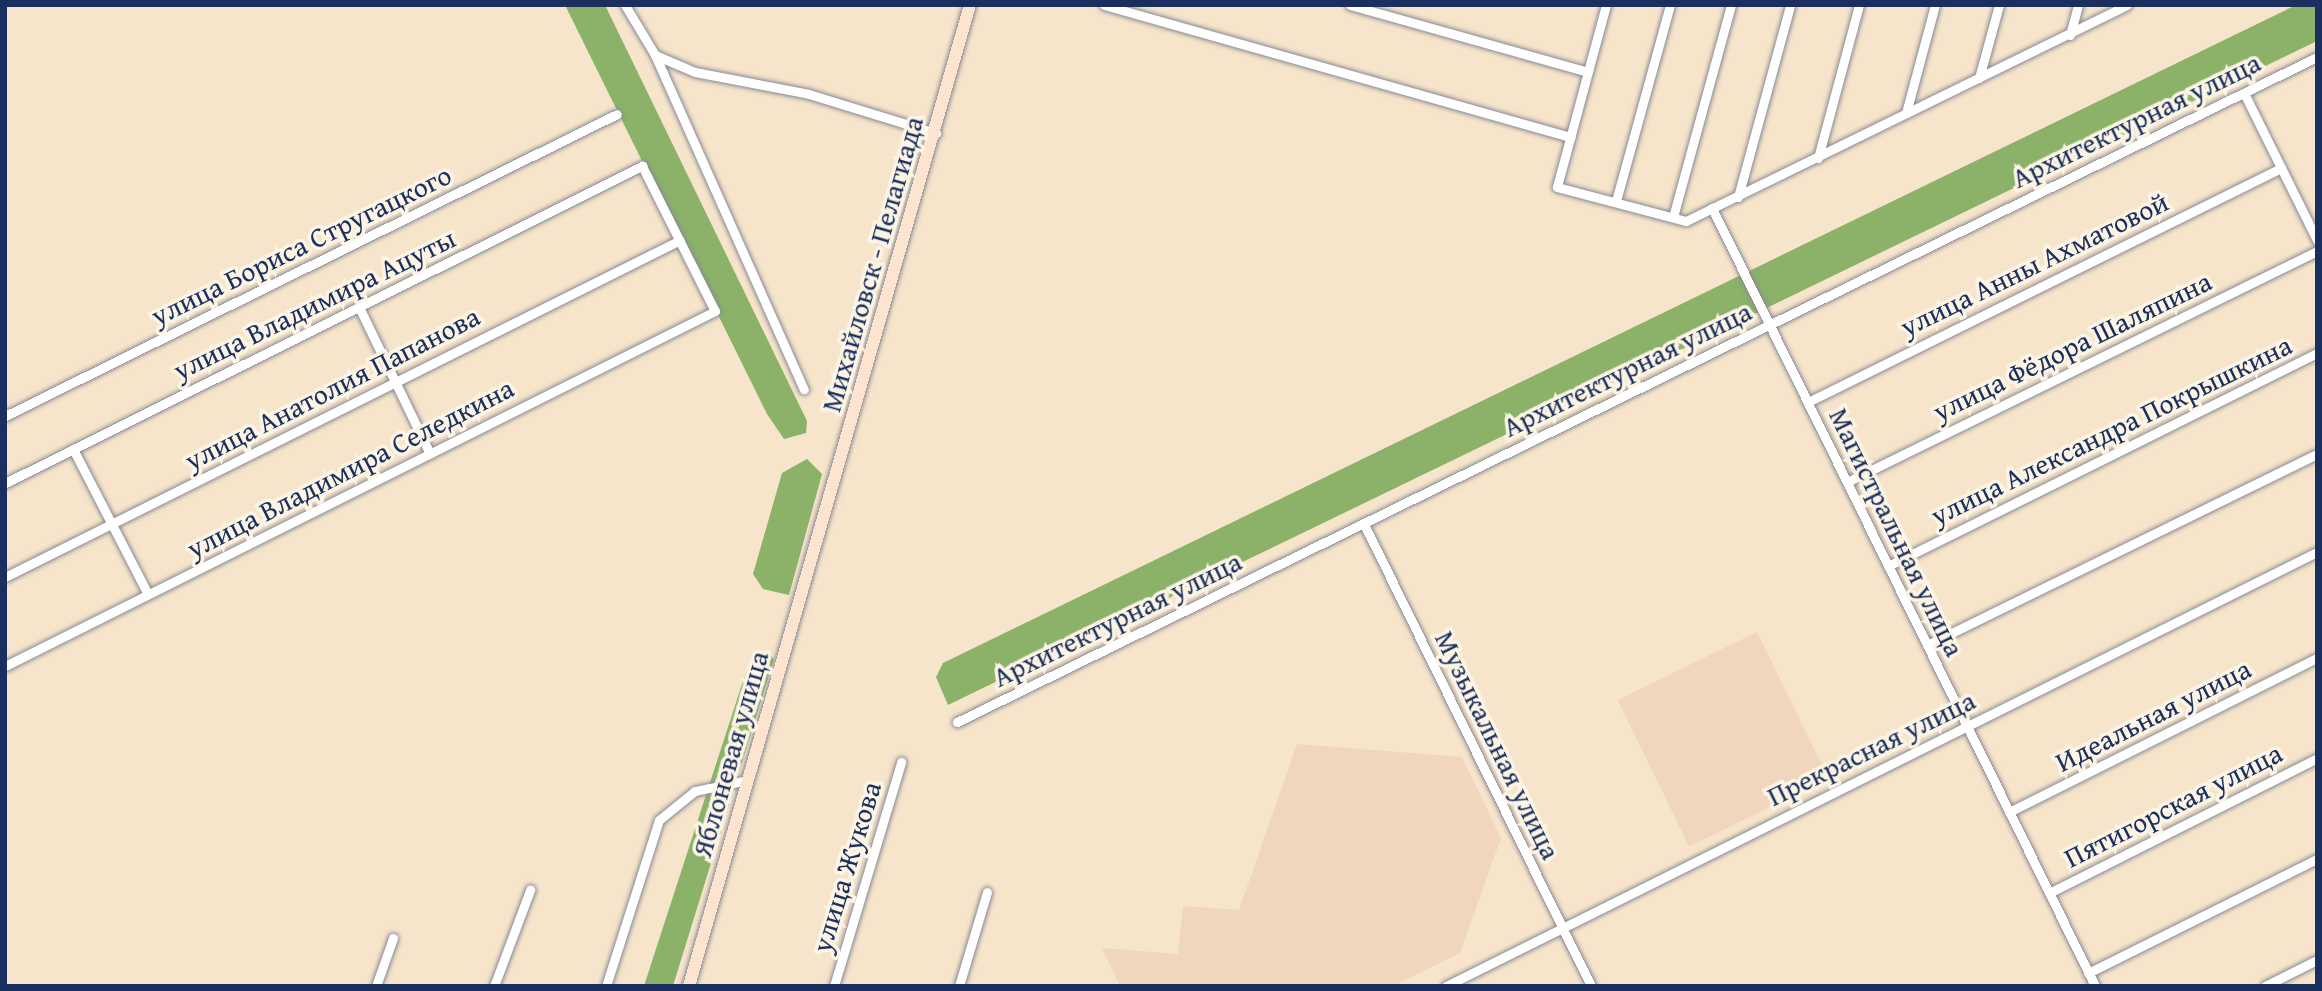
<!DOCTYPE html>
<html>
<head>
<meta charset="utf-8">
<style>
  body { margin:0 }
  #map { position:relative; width:2322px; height:991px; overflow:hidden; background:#f6e4cb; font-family:"Gentium Book Plus",serif }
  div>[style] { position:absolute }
  .built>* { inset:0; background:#f0d6bc; transform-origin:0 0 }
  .forest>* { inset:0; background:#8bb268 }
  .roads { filter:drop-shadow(0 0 2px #888a94) drop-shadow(0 0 2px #888a94) }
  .street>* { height:9px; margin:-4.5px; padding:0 4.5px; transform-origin:4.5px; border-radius:4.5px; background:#fff }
  .secondary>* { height:12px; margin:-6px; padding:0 6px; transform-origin:6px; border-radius:6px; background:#fde4d1 }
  span { translate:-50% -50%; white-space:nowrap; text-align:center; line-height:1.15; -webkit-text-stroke:7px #fcf5e5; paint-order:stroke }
  .street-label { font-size:28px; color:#1b2f5e }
  .frame { position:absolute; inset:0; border:7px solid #1b2f5e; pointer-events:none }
</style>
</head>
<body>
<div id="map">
  <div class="built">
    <i style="left:1757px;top:632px;width:163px;height:155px;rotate:64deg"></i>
    <i style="clip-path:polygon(1297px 744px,1462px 757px,1501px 838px,1460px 953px,1393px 986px,1120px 986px,1102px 948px,1178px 954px,1183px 906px,1239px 910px)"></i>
  </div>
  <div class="forest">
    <i style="clip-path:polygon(565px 5px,605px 5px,807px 421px,806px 433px,784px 439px,767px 414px)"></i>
    <i style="clip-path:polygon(2296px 5px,2317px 5px,2317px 41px,948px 705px,936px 677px,943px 663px)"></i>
    <i style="clip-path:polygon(807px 459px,822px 474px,789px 595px,763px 589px,753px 574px,782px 473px)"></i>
    <i style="clip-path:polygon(766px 651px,774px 659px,673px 986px,644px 986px,743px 681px,756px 652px)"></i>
  </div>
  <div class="roads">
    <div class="street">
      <i style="left:625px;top:5px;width:58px;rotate:59deg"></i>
      <i style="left:655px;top:55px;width:43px;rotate:23deg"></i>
      <i style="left:695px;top:72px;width:116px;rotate:10.9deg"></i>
      <i style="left:809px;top:94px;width:133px;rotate:17.1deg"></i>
      <i style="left:1104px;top:5px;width:485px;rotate:15.8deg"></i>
      <i style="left:1350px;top:5px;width:247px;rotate:15.7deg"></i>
      <i style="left:1606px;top:5px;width:188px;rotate:105.1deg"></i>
      <i style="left:1557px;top:187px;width:133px;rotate:14.8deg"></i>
      <i style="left:1686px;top:221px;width:491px;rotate:-26.1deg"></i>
      <i style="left:2070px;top:35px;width:31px;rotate:-75deg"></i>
      <i style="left:655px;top:55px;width:366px;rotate:66deg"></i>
      <i style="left:1979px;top:78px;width:76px;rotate:-74.7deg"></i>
      <i style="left:2244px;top:93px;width:164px;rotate:63.6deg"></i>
      <i style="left:1906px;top:113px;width:112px;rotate:-75deg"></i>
      <i style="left:1818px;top:158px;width:158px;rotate:-75deg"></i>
      <i style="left:1738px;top:197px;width:199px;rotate:-74.8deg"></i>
      <i style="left:1616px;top:201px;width:203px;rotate:-74.6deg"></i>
      <i style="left:1712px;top:208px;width:867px;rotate:63.79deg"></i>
      <i style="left:1673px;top:217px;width:220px;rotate:-74.7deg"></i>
      <i style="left:359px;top:307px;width:163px;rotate:64.2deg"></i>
      <i style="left:1808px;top:402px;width:528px;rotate:-26.32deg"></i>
      <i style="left:5px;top:416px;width:682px;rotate:-26.26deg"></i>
      <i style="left:73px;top:449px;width:163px;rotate:62.7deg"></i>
      <i style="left:1847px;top:482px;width:524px;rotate:-26.17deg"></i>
      <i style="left:5px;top:483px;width:712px;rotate:-26.46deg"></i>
      <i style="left:642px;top:166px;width:162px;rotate:63.3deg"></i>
      <i style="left:715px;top:311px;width:794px;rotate:153.43deg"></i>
      <i style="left:1364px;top:524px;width:515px;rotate:63.83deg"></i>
      <i style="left:1888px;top:566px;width:479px;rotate:-26.4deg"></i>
      <i style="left:5px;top:577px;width:754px;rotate:-26.53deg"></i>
      <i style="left:1927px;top:645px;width:434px;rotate:-26.1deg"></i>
      <i style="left:957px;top:722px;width:1514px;rotate:-26.06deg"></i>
      <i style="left:2009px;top:812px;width:344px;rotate:-26.6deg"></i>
      <i style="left:2049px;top:893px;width:300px;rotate:-26.7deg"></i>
      <i style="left:2088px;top:973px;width:256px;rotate:-26.5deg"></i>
      <i style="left:376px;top:986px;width:51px;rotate:-70.5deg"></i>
      <i style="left:494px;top:986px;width:103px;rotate:-69.4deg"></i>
      <i style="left:606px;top:986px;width:174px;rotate:-72.3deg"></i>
      <i style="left:659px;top:820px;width:46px;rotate:-38.9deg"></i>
      <i style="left:695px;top:791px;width:54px;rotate:-11.7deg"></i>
      <i style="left:834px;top:986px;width:234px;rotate:-73.3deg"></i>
      <i style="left:959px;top:986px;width:98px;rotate:-73.4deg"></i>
      <i style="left:1446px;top:986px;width:973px;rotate:-26.49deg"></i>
      <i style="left:2265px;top:986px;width:58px;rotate:-26.6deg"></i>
    </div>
    <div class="secondary">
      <i style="left:689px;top:986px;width:1020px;rotate:-74.02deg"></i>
    </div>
  </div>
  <div class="street-label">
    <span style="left:2136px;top:120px;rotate:-26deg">Архитектурная улица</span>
    <span style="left:301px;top:245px;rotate:-26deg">улица Бориса Стругацкого</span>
    <span style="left:872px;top:264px;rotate:-74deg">Михайловск - Пелагиада</span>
    <span style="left:2034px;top:264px;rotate:-26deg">улица Анны Ахматовой</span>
    <span style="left:314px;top:304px;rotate:-26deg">улица Владимира Ацуты</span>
    <span style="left:2072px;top:346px;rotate:-26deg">улица Фёдора Шаляпина</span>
    <span style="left:1627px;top:369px;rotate:-26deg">Архитектурная улица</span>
    <span style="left:332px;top:388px;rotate:-27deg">улица Анатолия Папанова</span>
    <span style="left:2111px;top:430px;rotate:-26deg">улица Александра Покрышкина</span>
    <span style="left:350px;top:468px;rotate:-27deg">улица Владимира Селедкина</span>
    <span style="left:1897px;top:532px;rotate:64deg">Магистральная улица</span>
    <span style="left:1117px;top:619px;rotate:-26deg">Архитектурная улица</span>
    <span style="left:2153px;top:715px;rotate:-27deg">Идеальная улица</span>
    <span style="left:1498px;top:745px;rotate:64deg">Музыкальная улица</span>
    <span style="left:1871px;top:748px;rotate:-26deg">Прекрасная улица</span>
    <span style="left:730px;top:754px;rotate:-74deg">Яблоневая улица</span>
    <span style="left:2173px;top:805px;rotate:-27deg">Пятигорская улица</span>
    <span style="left:846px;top:867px;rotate:-73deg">улица Жукова</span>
  </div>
  <div class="frame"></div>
</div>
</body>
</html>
